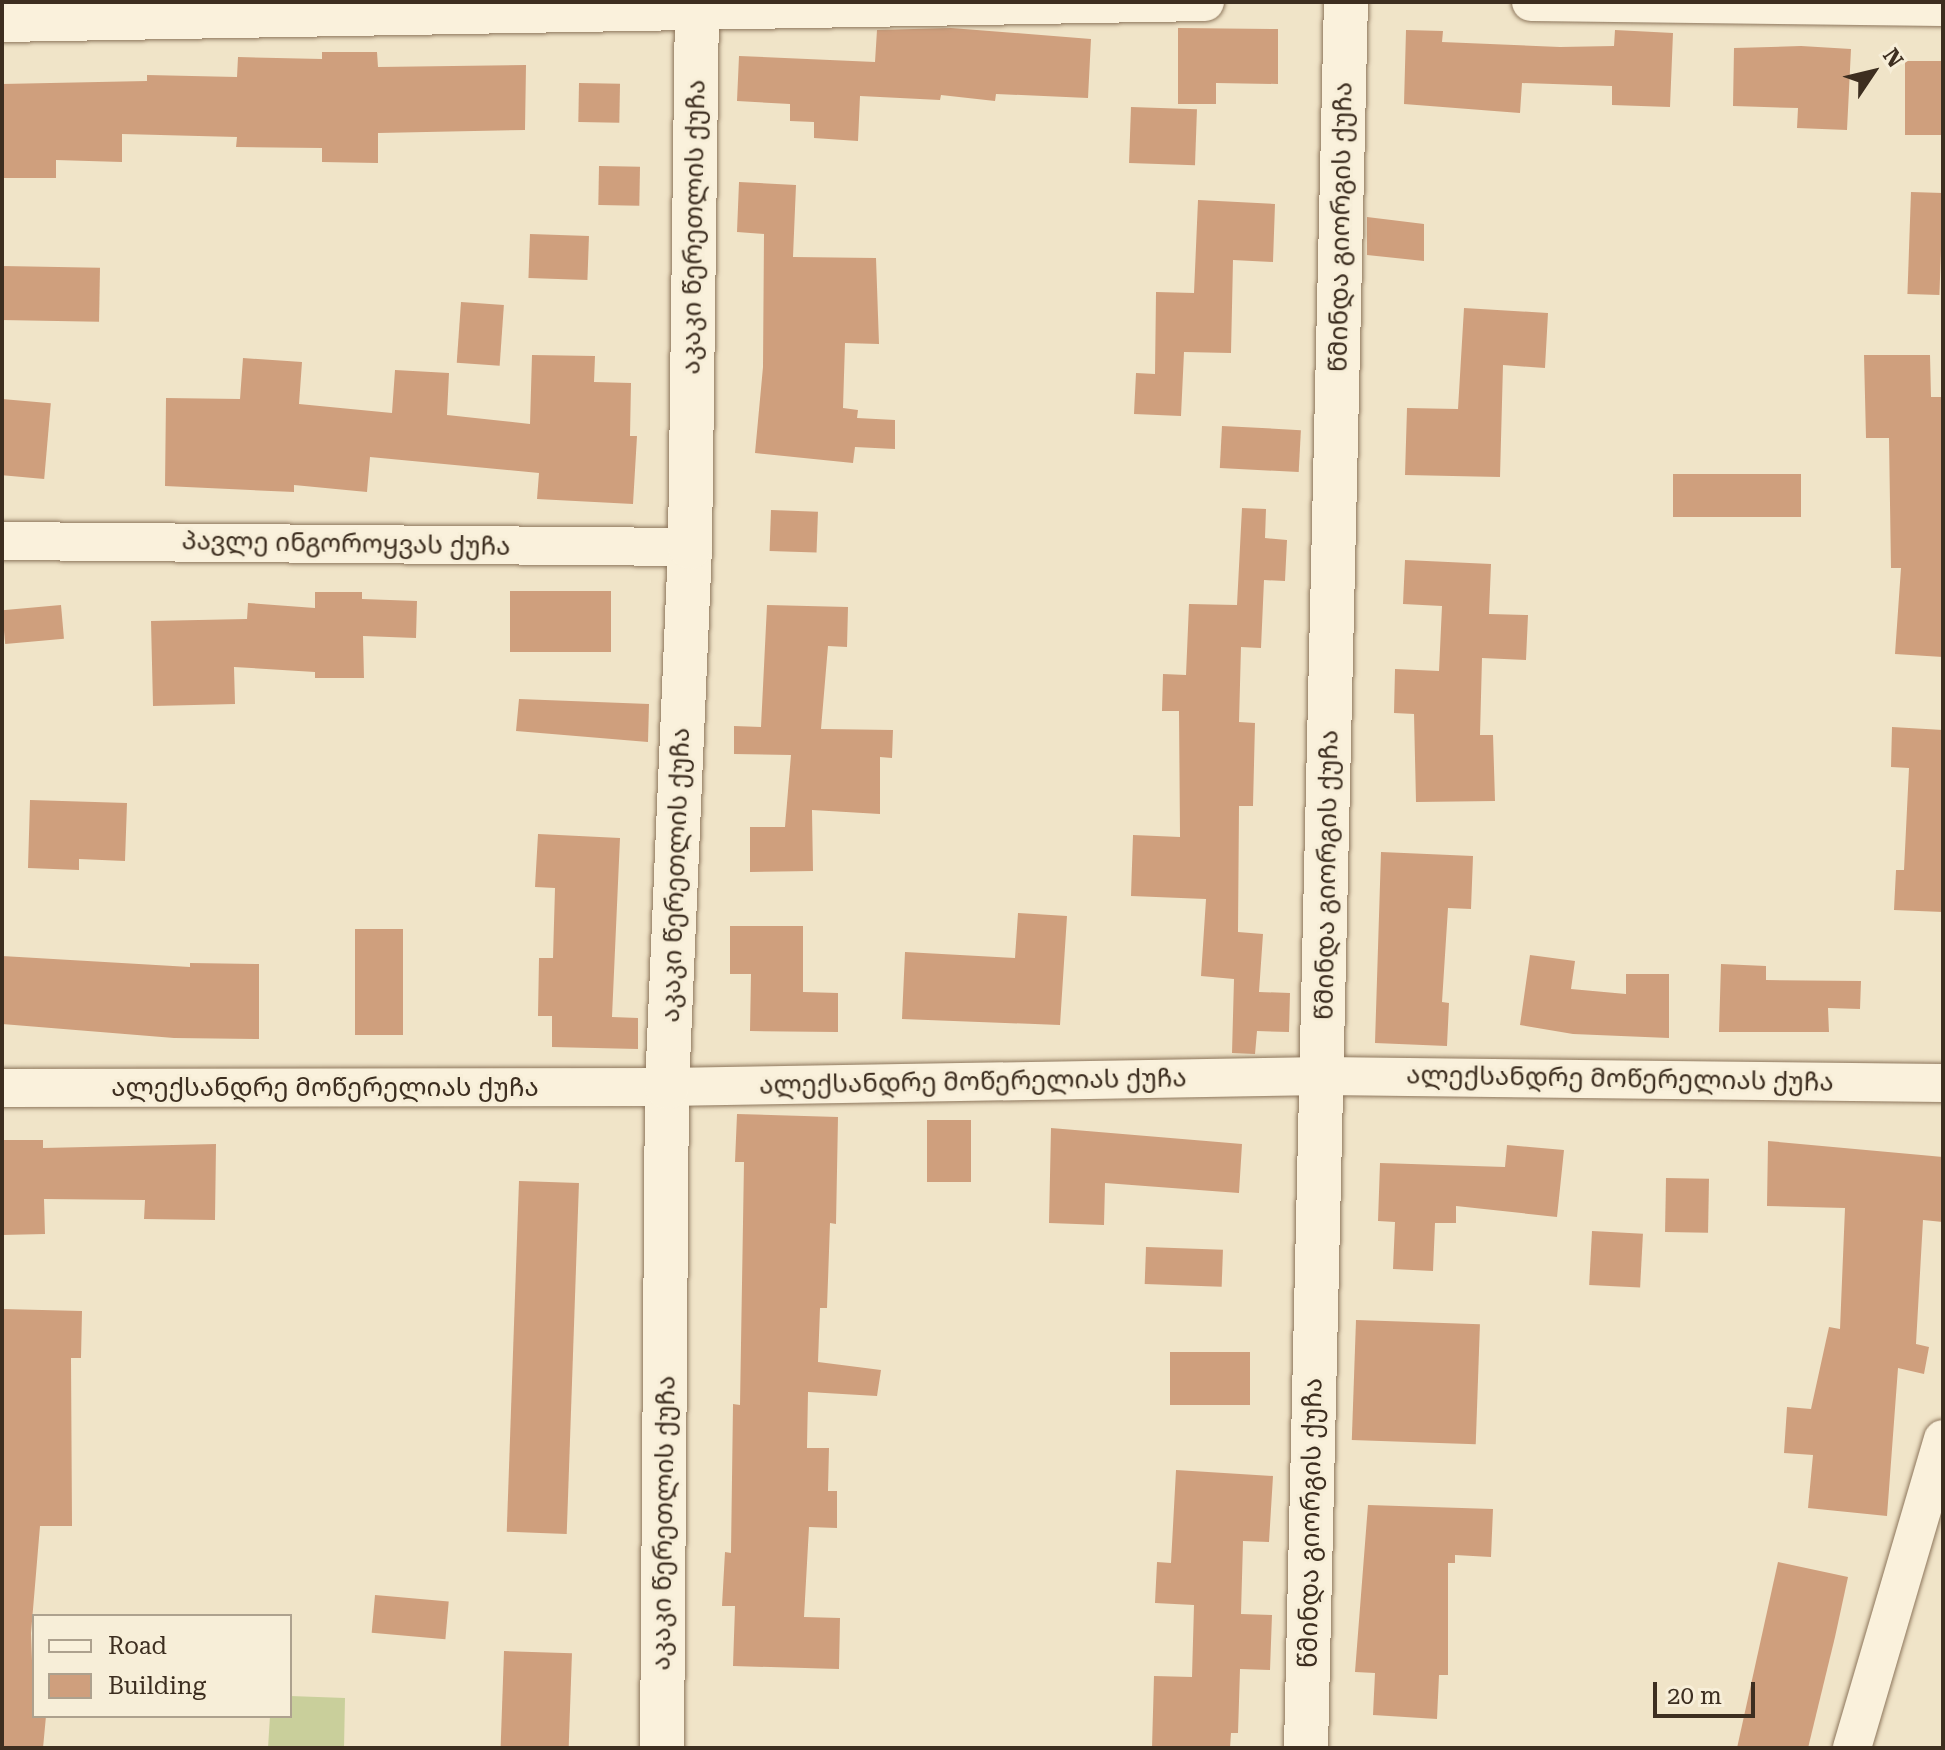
<!DOCTYPE html>
<html>
<head>
<meta charset="utf-8">
<style>
  body { margin:0 }
  #map { position:relative; width:1945px; height:1750px; overflow:hidden; background:#f0e4c8; font-family:"Roboto Serif","Noto Sans Georgian",serif }
  div>[style] { position:absolute }
  .green>* { inset:0; background:#c9cf9b }
  .building>* { inset:0; background:#cf9f7d; transform-origin:0 0 }
  .roads { filter:drop-shadow(0 0 2px #8d765c) drop-shadow(0 0 2px #8d765c) }
  .street>* { height:38px; margin:-19px; padding:0 19px; transform-origin:19px; border-radius:19px; background:#faf1dc }
  .secondary>* { height:44px; margin:-22px; padding:0 22px; transform-origin:22px; border-radius:22px; background:#faf1dc }
  span { translate:-50% -50%; white-space:nowrap; text-align:center; line-height:1.15; -webkit-text-stroke:6px #f7eed8; paint-order:stroke }
  .street-label { font-size:26px; color:#3d2e20 }
  .frame { position:absolute; inset:0; border:4px solid #3d2e20; pointer-events:none }
  .legend { position:absolute; left:32px; top:1614px; width:260px; height:104px; box-sizing:border-box; background:#f7eed8; border:2px solid #ada18e; margin:0; padding:10px 14px; list-style:none; font-size:24px; color:#3d2e20 }
  .legend li { display:flex; align-items:center; gap:16px; height:40px }
  .legend b { width:40px; border:2px solid #ada18e }
  .north { position:absolute; left:1833px; top:32px; width:80px; height:80px; -webkit-text-stroke:6px #f7eed8; paint-order:stroke; rotate:55deg; font-size:22px; font-weight:700; line-height:32px; text-align:center; color:#3d2e20 }
  .north::after { content:''; display:block; margin:auto; width:28px; height:36px; background:#3d2e20; clip-path:polygon(50% 0,100% 100%,50% 72%,0 100%) }
  .scale { position:absolute; left:1653px; top:1682px; width:102px; height:36px; box-sizing:border-box; border:4px solid #3d2e20; border-top:0; padding-left:10px; font-size:24px; line-height:28px; white-space:nowrap; color:#3d2e20; -webkit-text-stroke:6px #f7eed8; paint-order:stroke }
</style>
</head>
<body>
<div id="map">
  <div class="green">
    <i style="clip-path:polygon(290px 1696px,345px 1698px,344px 1748px,268px 1748px,270px 1716px,290px 1716px)"></i>
  </div>
  <div class="building">
    <i style="clip-path:polygon(951px 28px,1091px 39px,1088px 98px,996px 94px,995px 101px,941px 95px,940px 100px,860px 96px,858px 141px,814px 138px,814px 122px,790px 121px,790px 104px,737px 101px,739px 56px,875px 62px,877px 30px)"></i>
    <i style="clip-path:polygon(1178px 28px,1278px 29px,1278px 84px,1216px 83px,1216px 104px,1178px 104px)"></i>
    <i style="clip-path:polygon(1406px 30px,1443px 31px,1442px 42px,1560px 47px,1614px 46px,1615px 30px,1673px 33px,1670px 107px,1612px 105px,1612px 86px,1522px 83px,1520px 113px,1404px 104px)"></i>
    <i style="clip-path:polygon(1801px 46px,1851px 49px,1847px 130px,1797px 128px,1798px 108px,1733px 106px,1734px 48px)"></i>
    <i style="clip-path:polygon(322px 52px,377px 52px,378px 67px,526px 65px,525px 130px,378px 133px,378px 163px,322px 162px,322px 148px,236px 147px,237px 137px,122px 134px,122px 162px,56px 160px,56px 178px,2px 178px,2px 84px,147px 81px,147px 75px,237px 77px,238px 57px,322px 59px)"></i>
    <i style="left:1905px;top:61px;width:38px;height:74px"></i>
    <i style="left:579px;top:83px;width:41px;height:39px;rotate:1deg"></i>
    <i style="left:1131px;top:107px;width:66px;height:56px;rotate:2deg"></i>
    <i style="left:599px;top:166px;width:41px;height:39px;rotate:1deg"></i>
    <i style="clip-path:polygon(739px 182px,796px 185px,793px 257px,876px 258px,879px 344px,845px 343px,843px 408px,858px 410px,857px 418px,895px 420px,895px 449px,855px 447px,853px 463px,755px 453px,763px 367px,764px 234px,737px 232px)"></i>
    <i style="left:1911px;top:192px;width:32px;height:102px;rotate:2deg"></i>
    <i style="clip-path:polygon(1198px 200px,1275px 204px,1273px 262px,1233px 260px,1231px 353px,1184px 352px,1181px 416px,1134px 414px,1136px 373px,1155px 374px,1156px 292px,1194px 293px)"></i>
    <i style="clip-path:polygon(1367px 217px,1424px 224px,1424px 261px,1367px 255px)"></i>
    <i style="left:530px;top:234px;width:59px;height:44px;rotate:2deg"></i>
    <i style="left:2px;top:266px;width:98px;height:54px;rotate:1deg"></i>
    <i style="left:461px;top:302px;width:43px;height:61px;rotate:4deg"></i>
    <i style="clip-path:polygon(1464px 308px,1548px 313px,1545px 368px,1503px 365px,1500px 477px,1405px 475px,1407px 408px,1458px 409px)"></i>
    <i style="clip-path:polygon(532px 355px,595px 356px,594px 382px,631px 383px,630px 436px,637px 436px,633px 504px,537px 499px,539px 473px,370px 457px,367px 492px,294px 485px,294px 492px,165px 486px,166px 398px,240px 399px,243px 358px,302px 362px,299px 404px,392px 413px,395px 370px,449px 373px,447px 415px,530px 424px)"></i>
    <i style="clip-path:polygon(1864px 355px,1930px 355px,1931px 397px,1943px 397px,1943px 657px,1895px 654px,1901px 568px,1891px 568px,1889px 438px,1866px 438px)"></i>
    <i style="left:2px;top:399px;width:49px;height:76px;rotate:5deg"></i>
    <i style="left:1222px;top:426px;width:79px;height:42px;rotate:3deg"></i>
    <i style="left:1673px;top:474px;width:128px;height:43px"></i>
    <i style="clip-path:polygon(1242px 508px,1266px 509px,1265px 538px,1287px 540px,1285px 581px,1264px 580px,1261px 648px,1241px 647px,1239px 722px,1255px 723px,1253px 806px,1239px 806px,1238px 932px,1263px 934px,1259px 992px,1290px 993px,1289px 1032px,1257px 1031px,1255px 1054px,1232px 1053px,1234px 979px,1201px 976px,1206px 899px,1131px 896px,1133px 835px,1180px 837px,1179px 711px,1162px 711px,1163px 674px,1186px 675px,1189px 604px,1237px 605px)"></i>
    <i style="left:771px;top:510px;width:47px;height:41px;rotate:2deg"></i>
    <i style="clip-path:polygon(1405px 560px,1491px 564px,1489px 614px,1528px 615px,1526px 660px,1482px 658px,1480px 735px,1493px 735px,1495px 801px,1416px 802px,1414px 714px,1394px 713px,1395px 669px,1439px 671px,1442px 606px,1403px 604px)"></i>
    <i style="left:510px;top:591px;width:101px;height:61px"></i>
    <i style="clip-path:polygon(315px 592px,362px 592px,362px 599px,417px 601px,416px 638px,363px 636px,364px 678px,315px 678px,315px 672px,234px 667px,235px 704px,153px 706px,151px 621px,247px 619px,248px 603px,315px 608px)"></i>
    <i style="left:61px;top:605px;width:34px;height:59px;rotate:85deg"></i>
    <i style="clip-path:polygon(767px 605px,848px 607px,847px 647px,828px 646px,821px 729px,893px 730px,892px 758px,880px 757px,880px 814px,812px 810px,813px 871px,750px 872px,750px 827px,785px 827px,791px 755px,734px 754px,734px 726px,761px 727px)"></i>
    <i style="clip-path:polygon(519px 699px,649px 704px,648px 742px,516px 731px)"></i>
    <i style="clip-path:polygon(1892px 727px,1943px 730px,1943px 912px,1894px 910px,1896px 870px,1904px 870px,1909px 768px,1891px 767px)"></i>
    <i style="clip-path:polygon(30px 800px,127px 803px,125px 861px,79px 859px,79px 870px,28px 868px)"></i>
    <i style="clip-path:polygon(538px 834px,620px 838px,612px 1017px,638px 1018px,638px 1049px,552px 1047px,552px 1016px,538px 1016px,539px 958px,553px 958px,555px 888px,535px 887px)"></i>
    <i style="clip-path:polygon(1381px 852px,1473px 856px,1471px 909px,1448px 908px,1442px 1002px,1449px 1003px,1447px 1046px,1375px 1043px)"></i>
    <i style="clip-path:polygon(1018px 913px,1067px 916px,1060px 1025px,902px 1019px,905px 952px,1015px 958px)"></i>
    <i style="clip-path:polygon(730px 926px,803px 926px,803px 992px,838px 993px,838px 1032px,750px 1031px,751px 974px,730px 974px)"></i>
    <i style="left:355px;top:929px;width:48px;height:106px"></i>
    <i style="clip-path:polygon(1530px 955px,1575px 961px,1571px 989px,1626px 994px,1626px 974px,1669px 974px,1669px 1038px,1573px 1034px,1520px 1025px)"></i>
    <i style="clip-path:polygon(2px 956px,190px 967px,190px 963px,259px 964px,259px 1039px,174px 1038px,2px 1024px)"></i>
    <i style="clip-path:polygon(1721px 964px,1766px 966px,1766px 980px,1861px 981px,1860px 1009px,1828px 1008px,1829px 1032px,1719px 1032px)"></i>
    <i style="clip-path:polygon(737px 1114px,838px 1117px,836px 1224px,830px 1223px,827px 1308px,820px 1308px,818px 1362px,881px 1370px,877px 1396px,808px 1392px,807px 1448px,829px 1448px,828px 1491px,837px 1491px,837px 1528px,809px 1527px,804px 1617px,840px 1618px,839px 1669px,733px 1666px,735px 1606px,722px 1606px,725px 1552px,731px 1553px,733px 1404px,740px 1405px,744px 1162px,735px 1162px)"></i>
    <i style="left:927px;top:1120px;width:44px;height:62px"></i>
    <i style="clip-path:polygon(1051px 1128px,1242px 1144px,1239px 1193px,1105px 1183px,1104px 1225px,1049px 1223px)"></i>
    <i style="clip-path:polygon(2px 1140px,43px 1140px,43px 1148px,216px 1144px,215px 1220px,144px 1219px,145px 1200px,44px 1199px,45px 1234px,2px 1235px)"></i>
    <i style="clip-path:polygon(1768px 1141px,1943px 1157px,1943px 1222px,1923px 1220px,1916px 1344px,1929px 1347px,1924px 1374px,1898px 1368px,1887px 1516px,1808px 1508px,1813px 1455px,1784px 1453px,1787px 1407px,1811px 1409px,1829px 1327px,1840px 1329px,1845px 1208px,1767px 1206px)"></i>
    <i style="clip-path:polygon(1507px 1145px,1564px 1150px,1557px 1217px,1456px 1206px,1456px 1223px,1435px 1223px,1433px 1271px,1393px 1269px,1395px 1222px,1378px 1221px,1380px 1163px,1505px 1167px)"></i>
    <i style="left:1666px;top:1178px;width:43px;height:54px;rotate:1deg"></i>
    <i style="left:519px;top:1181px;width:60px;height:351px;rotate:2deg"></i>
    <i style="left:1592px;top:1231px;width:51px;height:54px;rotate:3deg"></i>
    <i style="left:1146px;top:1247px;width:77px;height:37px;rotate:2deg"></i>
    <i style="clip-path:polygon(2px 1309px,82px 1311px,81px 1358px,71px 1358px,72px 1526px,40px 1526px,31px 1633px,34px 1716px,46px 1716px,43px 1748px,2px 1748px)"></i>
    <i style="left:1356px;top:1320px;width:124px;height:120px;rotate:2deg"></i>
    <i style="left:1170px;top:1352px;width:80px;height:53px"></i>
    <i style="clip-path:polygon(1176px 1470px,1273px 1476px,1269px 1542px,1243px 1541px,1241px 1614px,1272px 1615px,1270px 1670px,1240px 1669px,1238px 1733px,1231px 1733px,1230px 1748px,1152px 1748px,1154px 1676px,1192px 1677px,1194px 1605px,1155px 1603px,1157px 1562px,1171px 1563px)"></i>
    <i style="clip-path:polygon(1368px 1505px,1493px 1509px,1491px 1557px,1455px 1555px,1455px 1563px,1448px 1563px,1448px 1675px,1439px 1675px,1437px 1719px,1373px 1715px,1375px 1673px,1355px 1672px)"></i>
    <i style="clip-path:polygon(1778px 1562px,1848px 1577px,1835px 1637px,1808px 1748px,1737px 1748px)"></i>
    <i style="left:375px;top:1595px;width:74px;height:38px;rotate:5deg"></i>
    <i style="left:504px;top:1651px;width:68px;height:97px;rotate:2deg"></i>
  </div>
  <div class="roads">
    <div class="street">
      <i style="left:1531px;top:2px;width:412px;rotate:0.7deg"></i>
      <i style="left:2px;top:23px;width:1203px;rotate:-1deg"></i>
      <i style="left:2px;top:541px;width:688px;rotate:0.5deg"></i>
      <i style="left:2px;top:1088px;width:665px;rotate:-0.09deg"></i>
      <i style="left:667px;top:1087px;width:656px;rotate:-0.96deg"></i>
      <i style="left:1323px;top:1076px;width:620px;rotate:0.65deg"></i>
      <i style="left:1852px;top:1748px;width:322px;rotate:-73.6deg"></i>
    </div>
    <div class="secondary">
      <i style="left:662px;top:1748px;width:661px;rotate:-89.57deg"></i>
      <i style="left:667px;top:1087px;width:540px;rotate:-87.56deg"></i>
      <i style="left:690px;top:547px;width:545px;rotate:-89.26deg"></i>
      <i style="left:1306px;top:1748px;width:1746px;rotate:-88.69deg"></i>
    </div>
  </div>
  <div class="street-label">
    <span style="left:694px;top:227px;rotate:-89deg">აკაკი წერეთლის ქუჩა</span>
    <span style="left:1341px;top:227px;rotate:-89deg">წმინდა გიორგის ქუჩა</span>
    <span style="left:346px;top:544px;rotate:1deg">პავლე ინგოროყვას ქუჩა</span>
    <span style="left:676px;top:875px;rotate:-88deg">აკაკი წერეთლის ქუჩა</span>
    <span style="left:1327px;top:875px;rotate:-89deg">წმინდა გიორგის ქუჩა</span>
    <span style="left:1620px;top:1079px;rotate:1deg">ალექსანდრე მოწერელიას ქუჩა</span>
    <span style="left:973px;top:1082px;rotate:-1deg">ალექსანდრე მოწერელიას ქუჩა</span>
    <span style="left:325px;top:1088px">ალექსანდრე მოწერელიას ქუჩა</span>
    <span style="left:664px;top:1523px;rotate:-89deg">აკაკი წერეთლის ქუჩა</span>
    <span style="left:1311px;top:1523px;rotate:-89deg">წმინდა გიორგის ქუჩა</span>
  </div>
  <div class="frame"></div>
  <ul class="legend">
  <li><b style="height:10px;background:#faf1dc"></b>Road</li>
  <li><b style="height:22px;background:#cf9f7d"></b>Building</li>
  </ul>
  <div class="north">N</div>
  <div class="scale">20 m</div>
</div>
</body>
</html>
